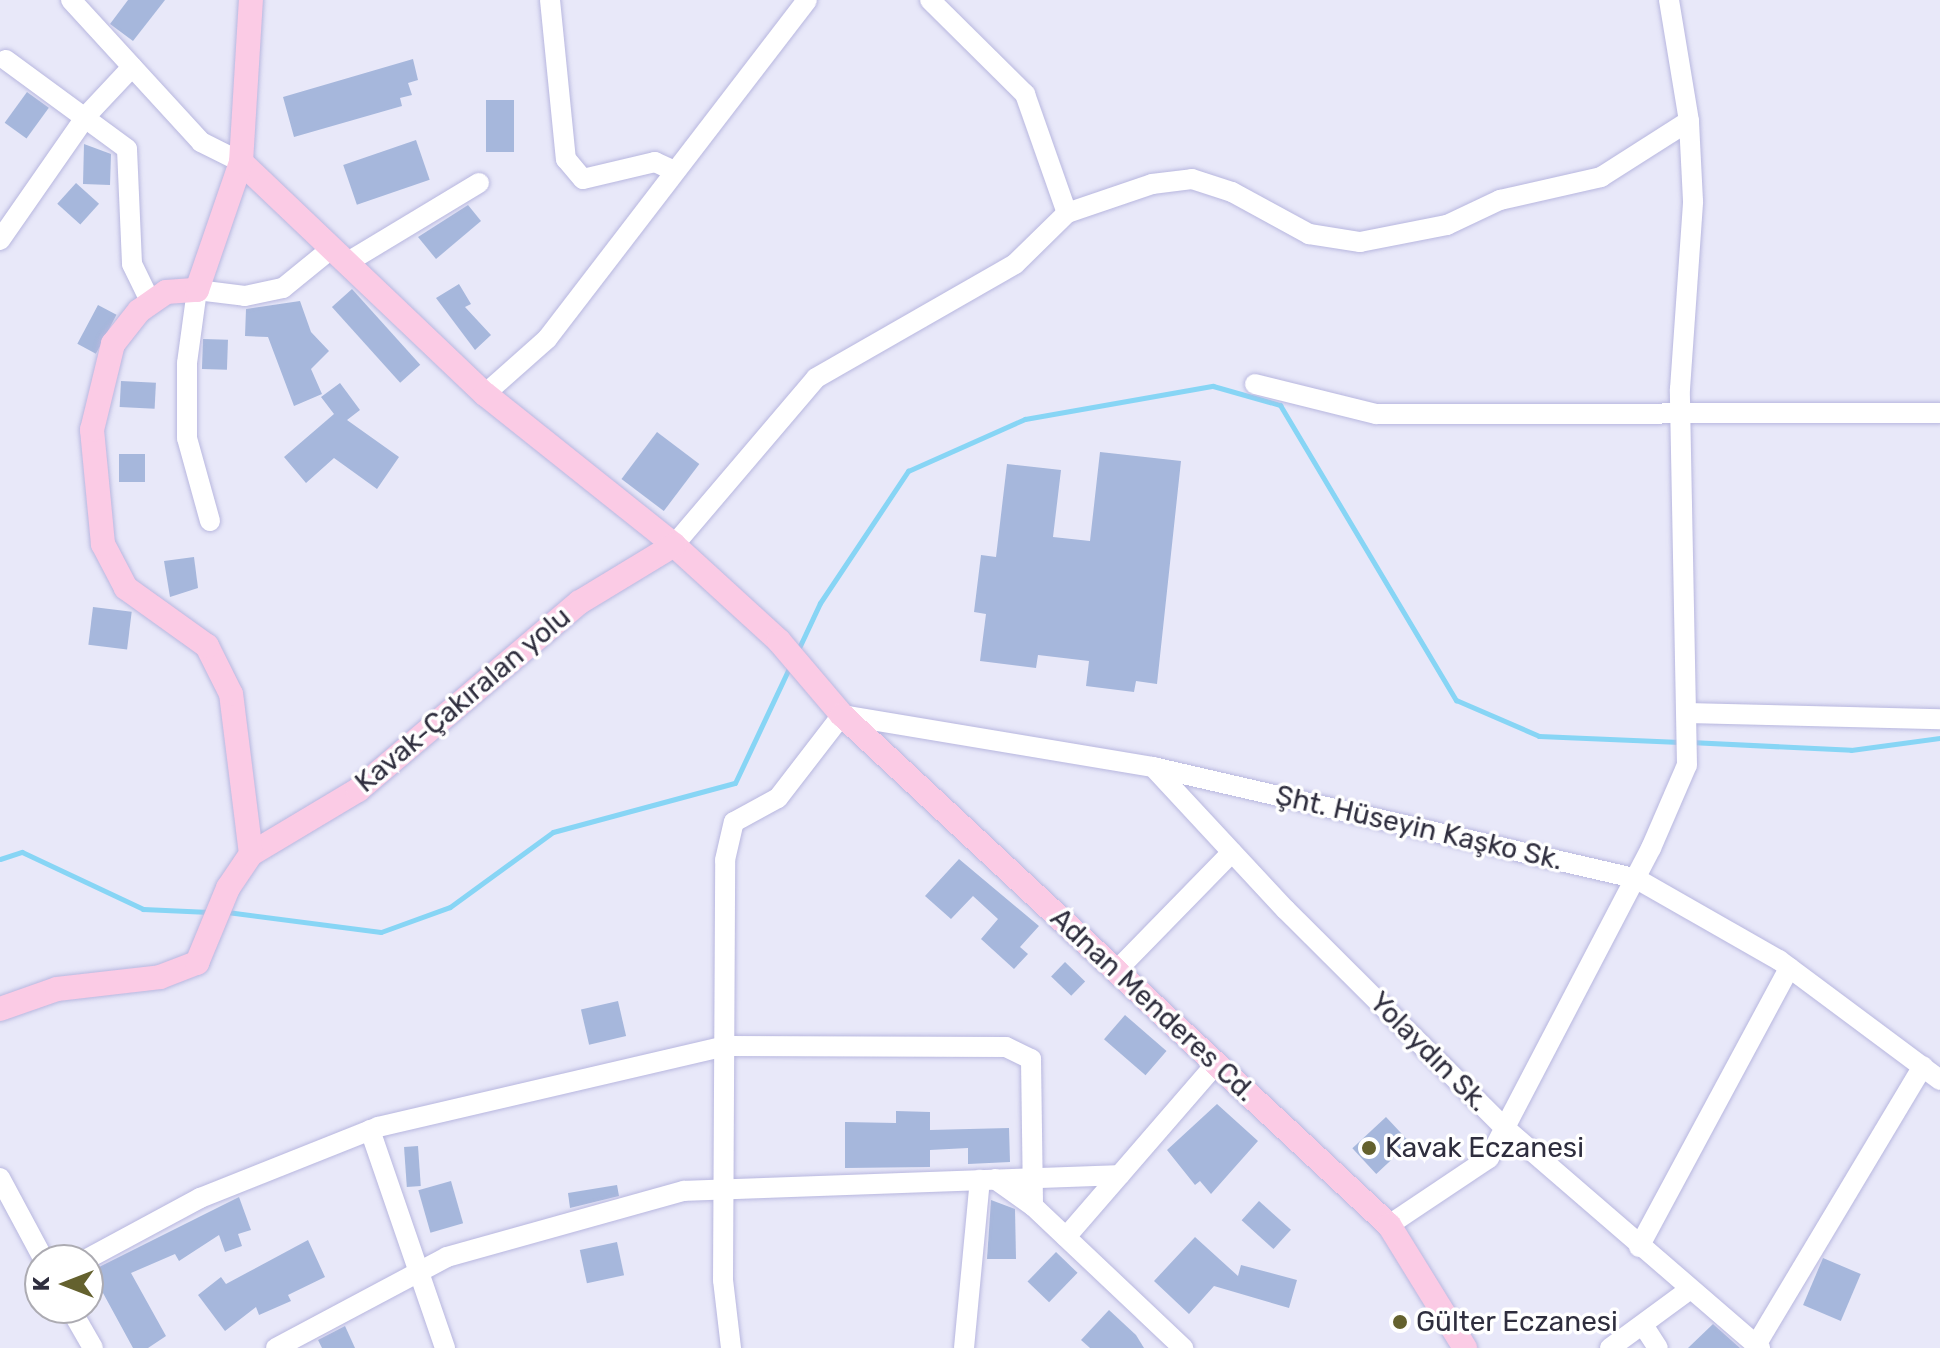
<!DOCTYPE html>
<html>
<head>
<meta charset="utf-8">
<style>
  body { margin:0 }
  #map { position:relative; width:1940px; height:1348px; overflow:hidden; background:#e8e8f9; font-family:Rubik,sans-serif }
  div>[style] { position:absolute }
  .stream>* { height:5px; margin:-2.5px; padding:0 2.5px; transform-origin:2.5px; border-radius:2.5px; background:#87d5f5 }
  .building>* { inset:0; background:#a6b7dc; transform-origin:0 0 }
  .roads { filter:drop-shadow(0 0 2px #b8b7df) drop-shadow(0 0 2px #b8b7df) }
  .minor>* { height:20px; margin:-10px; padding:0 10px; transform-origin:10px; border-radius:10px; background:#fff }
  .major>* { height:24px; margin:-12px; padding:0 12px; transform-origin:12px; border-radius:12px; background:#fbcbe5 }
  .dots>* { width:22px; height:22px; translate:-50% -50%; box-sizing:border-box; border:4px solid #fff; border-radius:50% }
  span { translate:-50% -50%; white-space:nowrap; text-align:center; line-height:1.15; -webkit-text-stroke:7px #fff; paint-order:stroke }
  .street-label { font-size:28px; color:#2f2e3e }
  .poi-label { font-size:28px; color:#2f2e3e }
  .left { translate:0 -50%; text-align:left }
  .north { position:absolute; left:24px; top:1244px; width:80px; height:80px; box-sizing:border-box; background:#fff; border:2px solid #acabb2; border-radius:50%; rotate:270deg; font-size:22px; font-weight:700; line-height:32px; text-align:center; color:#2f2e3e }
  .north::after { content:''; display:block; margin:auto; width:28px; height:36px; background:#64612e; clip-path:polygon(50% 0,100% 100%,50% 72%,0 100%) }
</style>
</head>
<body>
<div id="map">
  <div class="stream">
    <i style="left:798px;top:650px;width:52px;rotate:-64.9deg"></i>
    <i style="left:820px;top:603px;width:159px;rotate:-56.3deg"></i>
    <i style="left:908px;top:471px;width:128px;rotate:-24deg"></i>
    <i style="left:1025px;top:419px;width:191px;rotate:-10deg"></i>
    <i style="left:1213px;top:386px;width:70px;rotate:15.8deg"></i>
    <i style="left:1280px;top:405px;width:344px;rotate:59.2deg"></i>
    <i style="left:1456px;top:700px;width:90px;rotate:23.4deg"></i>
    <i style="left:1539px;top:736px;width:141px;rotate:2.4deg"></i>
    <i style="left:1690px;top:742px;width:161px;rotate:2.8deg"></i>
    <i style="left:1851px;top:750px;width:90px;rotate:-7.7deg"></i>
    <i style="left:0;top:859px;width:23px;rotate:-18deg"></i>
    <i style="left:22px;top:852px;width:134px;rotate:25.2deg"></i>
    <i style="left:143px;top:909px;width:66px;rotate:2.6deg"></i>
    <i style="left:227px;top:912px;width:155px;rotate:7.4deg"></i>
    <i style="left:381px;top:932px;width:73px;rotate:-19.9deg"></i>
    <i style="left:450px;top:907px;width:127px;rotate:-36.1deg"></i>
    <i style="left:553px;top:832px;width:188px;rotate:-15.1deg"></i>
    <i style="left:735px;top:783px;width:129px;rotate:-64.8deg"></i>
  </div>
  <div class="building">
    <i style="clip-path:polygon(128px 0,165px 0,133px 41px,110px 24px)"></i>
    <i style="clip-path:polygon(413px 59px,418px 80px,408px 83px,412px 95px,400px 98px,402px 106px,294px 137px,283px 97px)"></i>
    <i style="left:27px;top:92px;width:27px;height:38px;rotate:36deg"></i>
    <i style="left:486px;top:100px;width:28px;height:52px"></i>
    <i style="left:416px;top:140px;width:42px;height:77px;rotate:71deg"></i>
    <i style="clip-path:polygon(84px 144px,111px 154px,110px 185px,83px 184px)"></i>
    <i style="left:76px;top:183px;width:31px;height:28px;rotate:42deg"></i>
    <i style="clip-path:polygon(468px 205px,481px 221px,436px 259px,418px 237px)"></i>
    <i style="clip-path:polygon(459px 284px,471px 304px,465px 307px,491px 335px,475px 350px,436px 298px)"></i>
    <i style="left:352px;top:289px;width:102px;height:27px;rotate:48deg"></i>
    <i style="clip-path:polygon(300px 301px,311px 332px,329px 351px,311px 369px,322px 394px,294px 406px,268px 337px,245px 336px,246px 309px)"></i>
    <i style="left:98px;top:305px;width:21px;height:44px;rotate:28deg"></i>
    <i style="left:203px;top:339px;width:25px;height:30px;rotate:2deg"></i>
    <i style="left:121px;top:381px;width:35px;height:26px;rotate:3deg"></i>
    <i style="clip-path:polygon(340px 383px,360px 410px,347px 420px,399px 457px,377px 489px,334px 458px,306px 483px,284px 457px,334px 414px,321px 397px)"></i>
    <i style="left:657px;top:432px;width:53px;height:59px;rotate:37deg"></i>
    <i style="clip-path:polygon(1100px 452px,1181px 461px,1157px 684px,1136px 681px,1134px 692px,1086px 686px,1089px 661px,1038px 655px,1036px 668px,980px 661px,986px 614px,974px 612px,981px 555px,996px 557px,1007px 464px,1061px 470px,1053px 537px,1090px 541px)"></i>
    <i style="left:119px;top:454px;width:26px;height:28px"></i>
    <i style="clip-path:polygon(194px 557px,198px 588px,170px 597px,164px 561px)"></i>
    <i style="left:93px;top:607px;width:39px;height:38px;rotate:7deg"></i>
    <i style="clip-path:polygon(959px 859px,1039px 926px,1020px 947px,1028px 954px,1014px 969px,981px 939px,998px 919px,973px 896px,951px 919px,925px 896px)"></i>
    <i style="left:1065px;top:962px;width:28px;height:20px;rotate:44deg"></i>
    <i style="left:618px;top:1001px;width:36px;height:38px;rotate:77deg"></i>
    <i style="left:1125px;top:1015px;width:55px;height:32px;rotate:41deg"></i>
    <i style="clip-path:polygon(1217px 1104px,1258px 1141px,1211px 1194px,1200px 1181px,1195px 1185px,1167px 1150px)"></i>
    <i style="clip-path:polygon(896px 1111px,930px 1112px,930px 1130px,1009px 1128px,1010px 1162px,968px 1164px,968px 1148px,930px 1150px,930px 1167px,845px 1168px,845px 1122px,896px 1123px)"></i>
    <i style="left:1386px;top:1117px;width:35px;height:46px;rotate:47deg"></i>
    <i style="left:418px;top:1146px;width:40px;height:14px;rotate:86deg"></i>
    <i style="left:451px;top:1181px;width:44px;height:34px;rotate:74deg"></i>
    <i style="clip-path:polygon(617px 1185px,619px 1196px,570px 1208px,568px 1193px)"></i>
    <i style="clip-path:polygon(239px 1197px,251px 1230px,238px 1234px,242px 1246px,225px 1252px,219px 1235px,179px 1261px,175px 1254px,131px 1273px,166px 1336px,148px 1348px,133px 1348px,91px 1271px)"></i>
    <i style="clip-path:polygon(991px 1200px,1015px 1209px,1016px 1259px,987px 1259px)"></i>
    <i style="left:1259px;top:1201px;width:43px;height:26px;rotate:42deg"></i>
    <i style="clip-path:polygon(1195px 1237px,1238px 1276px,1241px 1265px,1297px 1280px,1289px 1308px,1214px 1286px,1189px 1314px,1154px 1281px)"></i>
    <i style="clip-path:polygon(308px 1240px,325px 1277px,288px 1295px,291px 1301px,259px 1315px,256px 1307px,225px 1331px,198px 1295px,221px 1277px,226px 1284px)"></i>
    <i style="left:617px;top:1242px;width:34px;height:38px;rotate:78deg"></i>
    <i style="left:1056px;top:1252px;width:30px;height:41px;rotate:44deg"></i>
    <i style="left:1823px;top:1258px;width:41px;height:51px;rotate:23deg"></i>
    <i style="clip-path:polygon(1109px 1310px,1136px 1335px,1144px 1348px,1090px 1348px,1081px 1340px)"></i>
    <i style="clip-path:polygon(1713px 1324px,1740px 1348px,1688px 1348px)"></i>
    <i style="clip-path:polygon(345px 1326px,355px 1348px,322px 1348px,318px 1340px)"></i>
  </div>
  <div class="roads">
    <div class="minor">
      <i style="left:71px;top:0;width:193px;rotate:47.5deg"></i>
      <i style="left:201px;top:142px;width:45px;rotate:26.6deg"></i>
      <i style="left:550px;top:0;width:160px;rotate:84.3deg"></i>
      <i style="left:566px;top:159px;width:26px;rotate:50deg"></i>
      <i style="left:583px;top:179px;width:74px;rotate:-13.3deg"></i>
      <i style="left:655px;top:162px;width:21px;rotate:25deg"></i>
      <i style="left:930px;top:0;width:134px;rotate:44.7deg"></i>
      <i style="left:1025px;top:94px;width:126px;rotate:70.6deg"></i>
      <i style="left:6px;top:60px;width:150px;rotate:36.3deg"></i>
      <i style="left:127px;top:149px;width:115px;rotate:87.5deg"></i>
      <i style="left:132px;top:264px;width:43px;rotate:64deg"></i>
      <i style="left:0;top:240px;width:152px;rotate:-55.2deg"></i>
      <i style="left:87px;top:115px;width:66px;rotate:-46.8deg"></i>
      <i style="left:348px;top:262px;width:153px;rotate:-31.1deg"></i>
      <i style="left:1255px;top:384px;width:125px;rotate:13.9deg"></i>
      <i style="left:1376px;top:414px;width:564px;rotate:-0.1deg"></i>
      <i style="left:485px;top:394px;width:83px;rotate:-41.6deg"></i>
      <i style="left:547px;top:339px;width:427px;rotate:-52.5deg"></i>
      <i style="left:210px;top:521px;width:86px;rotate:-105.5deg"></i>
      <i style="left:187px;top:438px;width:75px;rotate:-90deg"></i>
      <i style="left:187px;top:363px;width:74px;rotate:-82.2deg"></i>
      <i style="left:197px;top:290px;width:48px;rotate:7.1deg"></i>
      <i style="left:245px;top:296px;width:39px;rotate:-12deg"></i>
      <i style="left:283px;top:288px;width:63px;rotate:-39.2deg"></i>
      <i style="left:674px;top:545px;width:219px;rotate:-49.6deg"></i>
      <i style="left:816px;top:378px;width:229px;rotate:-29.8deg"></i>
      <i style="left:1015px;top:264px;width:73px;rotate:-44.4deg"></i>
      <i style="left:1067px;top:213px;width:90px;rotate:-18.8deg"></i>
      <i style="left:1152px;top:184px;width:40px;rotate:-7.1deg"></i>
      <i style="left:1192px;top:179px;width:42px;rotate:18deg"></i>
      <i style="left:1232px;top:192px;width:88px;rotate:28.6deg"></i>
      <i style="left:1309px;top:234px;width:52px;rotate:8.9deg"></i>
      <i style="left:1360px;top:242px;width:89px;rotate:-11.1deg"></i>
      <i style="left:1447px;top:225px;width:59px;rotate:-25.3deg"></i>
      <i style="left:1500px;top:200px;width:104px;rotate:-12.8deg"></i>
      <i style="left:1601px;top:177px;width:104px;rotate:-32.5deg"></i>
      <i style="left:1687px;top:713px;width:253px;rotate:1.4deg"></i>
      <i style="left:1153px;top:767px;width:195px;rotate:47.1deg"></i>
      <i style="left:1286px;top:910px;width:309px;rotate:44.9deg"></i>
      <i style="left:1505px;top:1128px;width:337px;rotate:40.8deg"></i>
      <i style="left:1116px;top:971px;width:166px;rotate:-45.7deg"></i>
      <i style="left:370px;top:1130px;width:231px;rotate:71deg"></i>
      <i style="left:0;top:1178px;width:93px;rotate:61.8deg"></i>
      <i style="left:995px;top:1179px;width:47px;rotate:35.4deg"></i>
      <i style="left:1033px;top:1206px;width:207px;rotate:43.4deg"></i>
      <i style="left:1389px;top:1225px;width:120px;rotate:-33.8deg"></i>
      <i style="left:1489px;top:1158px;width:350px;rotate:-62.4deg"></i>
      <i style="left:1651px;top:848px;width:90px;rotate:-66.6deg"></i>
      <i style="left:1687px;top:765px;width:376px;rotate:-91.1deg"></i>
      <i style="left:1680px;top:389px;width:188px;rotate:-86deg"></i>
      <i style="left:1693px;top:201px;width:80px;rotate:-92.9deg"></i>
      <i style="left:1689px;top:121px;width:123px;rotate:-99.4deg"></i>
      <i style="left:1066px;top:1237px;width:229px;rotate:-49.1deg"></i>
      <i style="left:1639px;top:1247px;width:317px;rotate:-61.7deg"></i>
      <i style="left:85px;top:1260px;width:131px;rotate:-28.3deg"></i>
      <i style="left:200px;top:1198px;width:192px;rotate:-21.7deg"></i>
      <i style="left:378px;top:1127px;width:358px;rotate:-13.1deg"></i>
      <i style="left:727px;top:1046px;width:279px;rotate:0.2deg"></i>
      <i style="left:1006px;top:1047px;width:28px;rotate:26deg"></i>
      <i style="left:1031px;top:1059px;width:147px;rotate:89.2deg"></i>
      <i style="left:70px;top:1308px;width:46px;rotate:60.1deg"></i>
      <i style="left:1643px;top:1325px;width:27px;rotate:57deg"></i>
      <i style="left:1756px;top:1345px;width:325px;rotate:-59.1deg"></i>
      <i style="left:276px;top:1348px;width:194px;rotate:-28deg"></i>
      <i style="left:447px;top:1257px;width:246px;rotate:-15.6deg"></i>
      <i style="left:684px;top:1191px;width:436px;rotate:-2.1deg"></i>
      <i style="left:731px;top:1348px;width:68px;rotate:-96.7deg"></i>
      <i style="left:723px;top:1280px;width:420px;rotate:-89.7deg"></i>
      <i style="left:725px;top:860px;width:39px;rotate:-77deg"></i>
      <i style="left:734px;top:822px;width:50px;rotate:-28.6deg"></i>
      <i style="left:778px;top:798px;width:105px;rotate:-52.4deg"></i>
      <i style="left:842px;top:715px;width:315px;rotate:9.5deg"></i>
      <i style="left:1153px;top:767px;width:495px;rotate:13deg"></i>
      <i style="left:1635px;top:878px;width:166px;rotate:29.7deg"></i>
      <i style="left:1779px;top:960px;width:201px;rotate:36.7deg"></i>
      <i style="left:964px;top:1348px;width:169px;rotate:-84.6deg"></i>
      <i style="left:1610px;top:1348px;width:98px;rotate:-36.3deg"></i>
    </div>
    <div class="major">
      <i style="left:241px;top:162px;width:337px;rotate:43.6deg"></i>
      <i style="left:485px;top:394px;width:242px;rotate:38.6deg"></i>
      <i style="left:674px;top:545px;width:142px;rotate:42.4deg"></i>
      <i style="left:779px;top:641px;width:97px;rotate:49.6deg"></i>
      <i style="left:842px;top:715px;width:748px;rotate:43deg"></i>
      <i style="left:1389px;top:1225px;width:145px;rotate:58.3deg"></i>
      <i style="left:251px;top:854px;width:125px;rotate:-30.9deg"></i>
      <i style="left:358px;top:790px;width:291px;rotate:-40.3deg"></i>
      <i style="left:580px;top:602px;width:110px;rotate:-31.2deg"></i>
      <i style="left:0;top:1009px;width:60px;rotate:-19.3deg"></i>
      <i style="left:57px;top:989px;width:104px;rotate:-6.6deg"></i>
      <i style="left:160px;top:977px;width:40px;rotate:-21deg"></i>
      <i style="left:197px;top:963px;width:81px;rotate:-67.5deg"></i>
      <i style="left:228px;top:888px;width:41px;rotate:-55.9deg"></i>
      <i style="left:251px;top:854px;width:161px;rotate:-97.1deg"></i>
      <i style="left:231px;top:694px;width:54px;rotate:-116.6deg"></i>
      <i style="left:207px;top:646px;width:100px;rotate:-144.4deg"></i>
      <i style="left:126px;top:588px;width:50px;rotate:-117.6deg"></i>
      <i style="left:103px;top:544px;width:115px;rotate:-95.5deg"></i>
      <i style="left:92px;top:430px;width:89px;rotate:-76.3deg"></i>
      <i style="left:113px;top:344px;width:42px;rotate:-51.8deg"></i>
      <i style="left:139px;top:311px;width:33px;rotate:-35deg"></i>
      <i style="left:166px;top:292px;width:31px;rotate:-4deg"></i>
      <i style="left:197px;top:290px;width:135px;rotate:-71deg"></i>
      <i style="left:241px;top:162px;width:162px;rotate:-86.5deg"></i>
    </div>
  </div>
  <div class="dots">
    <i style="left:1369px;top:1148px;background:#64612e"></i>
    <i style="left:1400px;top:1322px;background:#64612e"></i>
  </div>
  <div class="street-label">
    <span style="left:463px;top:700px;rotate:-40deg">Kavak-Çakıralan yolu</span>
    <span style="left:1419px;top:828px;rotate:13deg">Şht. Hüseyin Kaşko Sk.</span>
    <span style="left:1153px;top:1005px;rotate:43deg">Adnan Menderes Cd.</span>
    <span style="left:1429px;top:1052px;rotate:45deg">Yolaydın Sk.</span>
  </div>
  <div class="poi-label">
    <span class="left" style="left:1385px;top:1148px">Kavak Eczanesi</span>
    <span class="left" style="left:1416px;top:1322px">Gülter Eczanesi</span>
  </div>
  <div class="north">K</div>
</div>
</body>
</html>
